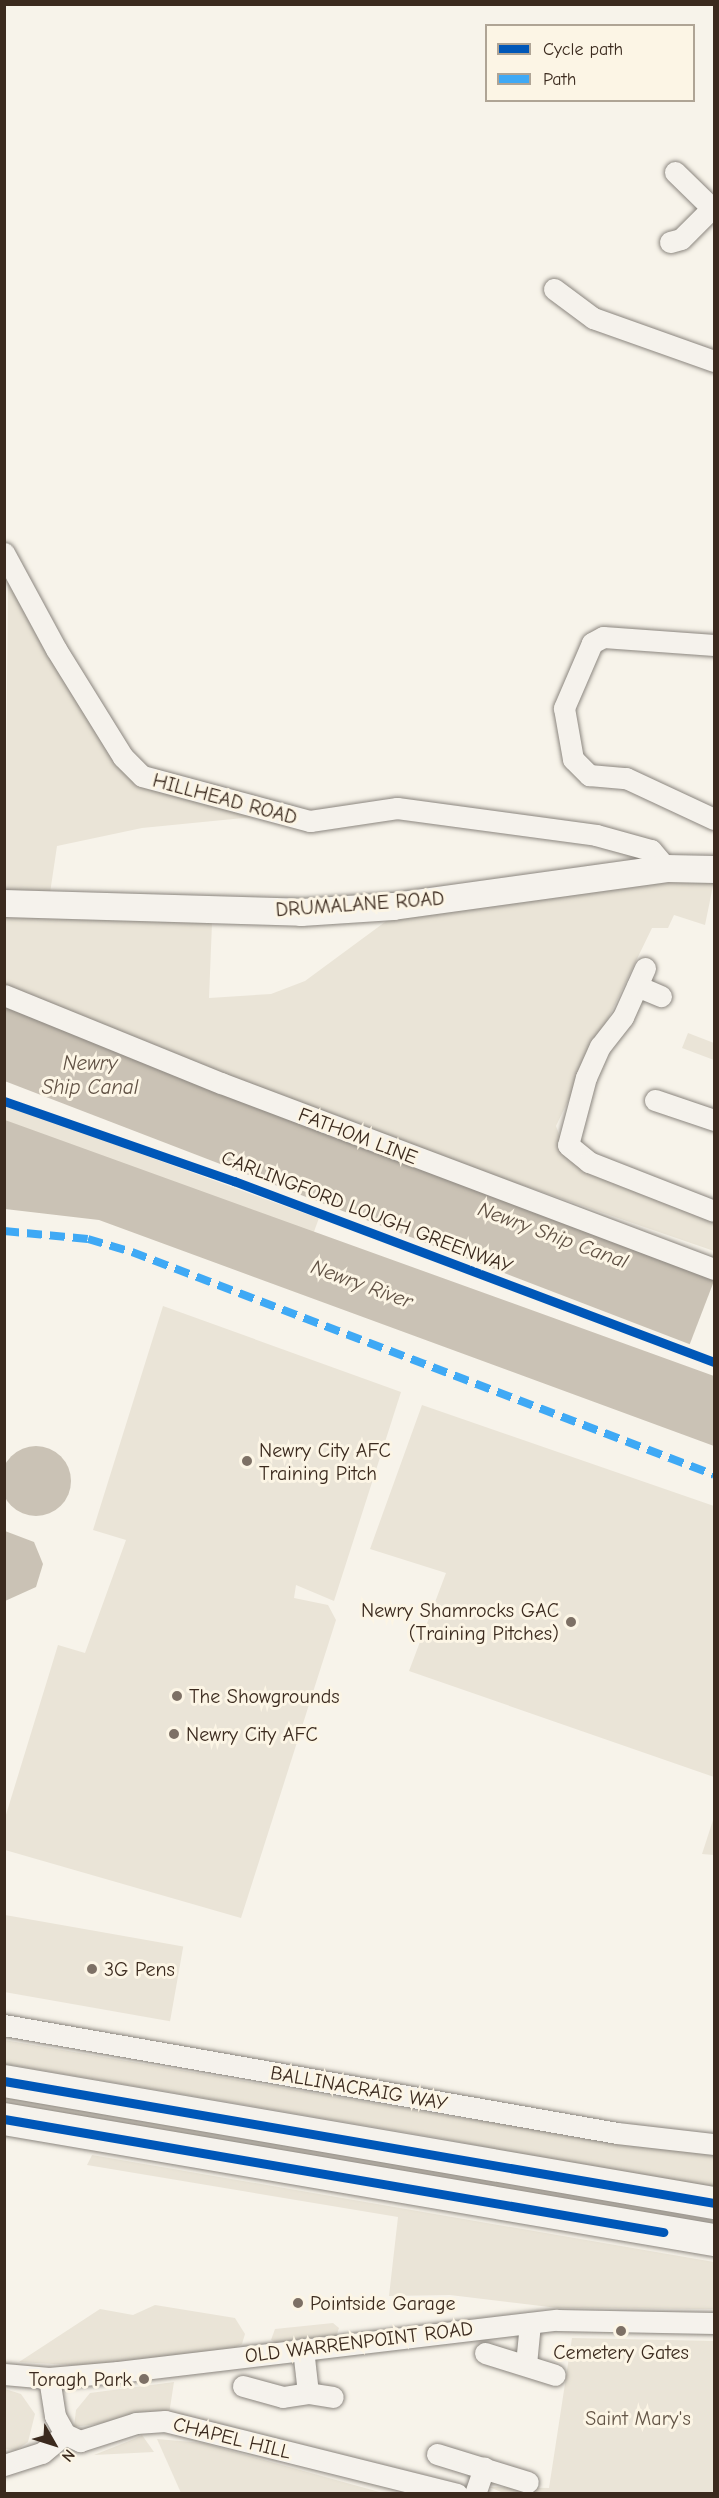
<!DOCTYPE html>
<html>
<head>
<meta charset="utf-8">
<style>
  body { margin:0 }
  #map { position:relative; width:719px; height:2498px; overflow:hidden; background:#f7f3ea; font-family:"Comic Neue",sans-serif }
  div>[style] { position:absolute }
  .green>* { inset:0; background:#eae4d7; transform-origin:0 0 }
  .water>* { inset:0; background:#cac2b5; transform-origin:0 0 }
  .round { border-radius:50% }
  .roads { filter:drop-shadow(0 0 2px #8b867f) drop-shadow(0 0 2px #8b867f) }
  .minor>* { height:21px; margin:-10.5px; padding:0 10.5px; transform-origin:10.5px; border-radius:10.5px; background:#f5f2ec }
  .major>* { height:27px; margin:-13.5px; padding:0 13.5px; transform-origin:13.5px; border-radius:13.5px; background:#f5f2ec }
  .highway>* { height:32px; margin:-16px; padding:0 16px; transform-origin:16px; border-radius:16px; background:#f5f2ec }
  .quiet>* { height:8px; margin-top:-4px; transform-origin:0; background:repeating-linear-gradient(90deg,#3fa9f5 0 15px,transparent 0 23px) }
  .cycleway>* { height:9px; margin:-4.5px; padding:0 4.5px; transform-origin:4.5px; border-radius:4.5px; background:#0057b8 }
  .dots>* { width:16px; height:16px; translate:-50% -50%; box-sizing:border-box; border:3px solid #fcf5e5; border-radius:50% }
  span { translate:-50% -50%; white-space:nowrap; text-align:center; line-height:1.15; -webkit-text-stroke:6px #fcf5e5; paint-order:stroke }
  .street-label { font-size:20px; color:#3b2a1e }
  .poi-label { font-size:20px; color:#3b2a1e }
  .left { translate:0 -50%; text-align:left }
  .right { translate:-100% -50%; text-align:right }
  .park-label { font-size:20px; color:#645648 }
  .water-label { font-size:21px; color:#605144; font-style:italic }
  .frame { position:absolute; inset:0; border:6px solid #3b2a1e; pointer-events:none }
  .legend { position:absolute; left:485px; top:24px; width:210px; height:78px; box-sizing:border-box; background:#fcf5e5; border:2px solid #afa495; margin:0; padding:8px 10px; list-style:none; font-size:18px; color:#3b2a1e }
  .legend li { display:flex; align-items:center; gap:12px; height:30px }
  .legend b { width:30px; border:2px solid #afa495 }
  .north { position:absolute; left:24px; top:2414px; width:60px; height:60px; -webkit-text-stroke:4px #fcf5e5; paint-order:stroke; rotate:129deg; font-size:16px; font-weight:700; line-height:24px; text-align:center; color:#3b2a1e }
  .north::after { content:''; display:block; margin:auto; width:21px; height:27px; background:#3b2a1e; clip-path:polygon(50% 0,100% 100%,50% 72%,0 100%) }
</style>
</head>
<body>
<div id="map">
  <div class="green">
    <i style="clip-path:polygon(8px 581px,128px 764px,274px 815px,142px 828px,57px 846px,50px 893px,5px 893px)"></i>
    <i style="clip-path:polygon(670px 879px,714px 881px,705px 925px,674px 915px,668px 928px,652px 928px,556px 1126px,569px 1161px,714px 1221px,714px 1251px,522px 1185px,517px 1197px,5px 994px,5px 908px,212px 923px,209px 998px,271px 994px,305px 981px,404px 908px)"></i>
    <i style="clip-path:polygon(688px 1033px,714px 1043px,714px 1060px,682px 1048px)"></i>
    <i style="left:4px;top:1104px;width:335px;height:17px;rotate:20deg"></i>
    <i style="clip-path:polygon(163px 1306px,401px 1392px,334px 1601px,296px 1585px,294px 1598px,328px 1605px,336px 1620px,241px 1918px,5px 1850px,5px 1818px,58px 1645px,85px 1653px,126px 1540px,93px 1530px)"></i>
    <i style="clip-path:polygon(422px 1405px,714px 1506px,714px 1777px,409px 1671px,446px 1573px,370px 1549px)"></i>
    <i style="clip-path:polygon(714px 1817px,714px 1855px,702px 1854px)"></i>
    <i style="left:5px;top:1915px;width:181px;height:76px;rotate:10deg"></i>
    <i style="clip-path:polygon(4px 2040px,460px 2118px,714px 2154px,714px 2192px,439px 2138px,5px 2064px)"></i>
    <i style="left:4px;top:2095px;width:721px;height:14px;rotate:10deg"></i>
    <i style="clip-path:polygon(92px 2155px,714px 2262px,714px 2309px,558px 2308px,450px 2295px,389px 2296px,398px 2217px,87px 2165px)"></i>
    <i style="clip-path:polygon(155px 2305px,235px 2318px,245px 2334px,242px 2344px,231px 2350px,88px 2366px,19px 2362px,100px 2309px,133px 2315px)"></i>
    <i style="clip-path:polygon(333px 2323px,339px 2328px,336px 2337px,278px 2344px,271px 2340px,275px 2329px)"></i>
    <i style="clip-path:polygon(572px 2338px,714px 2341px,714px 2493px,506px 2494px,489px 2487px,549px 2488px)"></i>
    <i style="clip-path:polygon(174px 2382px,169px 2414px,74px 2427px,76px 2410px,90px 2393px)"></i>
    <i style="clip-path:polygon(5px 2389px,21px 2394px,35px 2414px,28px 2442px,16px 2450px,5px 2449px)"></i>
    <i style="clip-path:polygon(142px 2435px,154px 2452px,94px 2455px,134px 2439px)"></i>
    <i style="clip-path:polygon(157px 2439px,203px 2443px,383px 2493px,181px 2493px)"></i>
  </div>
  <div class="water">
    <i style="left:4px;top:1007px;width:761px;height:69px;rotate:21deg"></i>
    <i style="clip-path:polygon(5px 1120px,714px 1376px,714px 1446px,99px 1220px,5px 1209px)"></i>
    <i class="round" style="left:1px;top:1446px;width:70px;height:70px"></i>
    <i style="clip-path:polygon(5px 1531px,34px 1542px,43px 1564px,36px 1587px,5px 1601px)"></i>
  </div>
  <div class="roads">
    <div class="minor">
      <i style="left:675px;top:172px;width:54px;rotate:44.3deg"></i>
      <i style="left:670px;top:242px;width:11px;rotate:-15deg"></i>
      <i style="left:681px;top:239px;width:44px;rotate:-45deg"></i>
      <i style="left:554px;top:289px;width:49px;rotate:36.6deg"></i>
      <i style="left:593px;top:318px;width:128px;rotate:19.6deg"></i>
      <i style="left:4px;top:553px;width:109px;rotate:61.6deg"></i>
      <i style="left:56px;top:649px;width:127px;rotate:58.2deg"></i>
      <i style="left:123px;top:757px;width:27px;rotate:45deg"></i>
      <i style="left:142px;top:776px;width:174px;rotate:15deg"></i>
      <i style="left:310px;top:821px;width:88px;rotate:-8.5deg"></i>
      <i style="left:397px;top:808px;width:201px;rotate:7.7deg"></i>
      <i style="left:596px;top:835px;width:57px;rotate:15.3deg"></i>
      <i style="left:651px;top:850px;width:23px;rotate:50deg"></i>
      <i style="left:714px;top:645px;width:111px;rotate:-175.9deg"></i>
      <i style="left:603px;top:637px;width:13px;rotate:151deg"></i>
      <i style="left:592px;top:643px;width:71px;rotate:113.3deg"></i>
      <i style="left:564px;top:708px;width:52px;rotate:80deg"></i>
      <i style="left:573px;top:759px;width:23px;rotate:45deg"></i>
      <i style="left:589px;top:775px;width:37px;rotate:5deg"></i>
      <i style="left:626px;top:778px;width:97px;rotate:25deg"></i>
      <i style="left:645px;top:968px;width:54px;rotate:114.2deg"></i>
      <i style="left:623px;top:1017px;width:37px;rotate:128deg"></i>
      <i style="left:600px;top:1046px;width:34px;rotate:114deg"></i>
      <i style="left:586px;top:1077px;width:70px;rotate:104.8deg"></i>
      <i style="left:568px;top:1145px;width:27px;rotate:39deg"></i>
      <i style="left:589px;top:1162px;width:134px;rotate:21.4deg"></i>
      <i style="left:637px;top:986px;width:26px;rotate:23deg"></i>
      <i style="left:4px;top:995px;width:234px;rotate:22.1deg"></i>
      <i style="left:221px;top:1083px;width:527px;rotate:20.67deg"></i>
      <i style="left:655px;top:1100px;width:62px;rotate:18.7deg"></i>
      <i style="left:4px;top:2025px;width:622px;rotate:9.99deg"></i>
      <i style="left:617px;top:2133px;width:98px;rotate:6.5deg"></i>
      <i style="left:303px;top:2349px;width:44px;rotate:83.5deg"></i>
      <i style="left:485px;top:2353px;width:73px;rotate:17.4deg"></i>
      <i style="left:526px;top:2364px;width:41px;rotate:-84.4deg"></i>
      <i style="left:4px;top:2374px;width:45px;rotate:5.1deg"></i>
      <i style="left:49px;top:2378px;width:69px;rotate:-5deg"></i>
      <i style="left:118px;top:2372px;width:442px;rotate:-6.8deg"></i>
      <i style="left:557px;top:2320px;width:157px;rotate:1.1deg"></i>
      <i style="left:49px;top:2378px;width:38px;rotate:81deg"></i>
      <i style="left:55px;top:2416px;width:21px;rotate:61deg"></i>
      <i style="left:65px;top:2434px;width:17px;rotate:25deg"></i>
      <i style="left:80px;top:2441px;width:59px;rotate:-17.8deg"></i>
      <i style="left:136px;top:2423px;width:29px;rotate:-4deg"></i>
      <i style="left:165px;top:2421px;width:301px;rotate:14deg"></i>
      <i style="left:243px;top:2386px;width:41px;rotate:15.4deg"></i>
      <i style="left:283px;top:2397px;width:25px;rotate:-9deg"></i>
      <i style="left:308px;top:2393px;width:25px;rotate:9deg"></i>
      <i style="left:437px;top:2454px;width:95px;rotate:17.1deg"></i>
      <i style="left:4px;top:2465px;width:40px;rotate:-18deg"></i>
      <i style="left:42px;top:2453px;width:30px;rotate:-40deg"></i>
      <i style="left:475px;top:2494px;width:28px;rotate:-71deg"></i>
    </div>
    <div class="major">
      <i style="left:4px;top:903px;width:297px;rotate:1.7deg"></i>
      <i style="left:301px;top:912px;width:92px;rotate:-3.7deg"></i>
      <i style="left:393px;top:906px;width:276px;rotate:-7.9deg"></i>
      <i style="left:666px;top:868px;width:48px;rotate:1.2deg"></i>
    </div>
    <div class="highway">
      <i style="left:4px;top:2081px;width:720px;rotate:9.75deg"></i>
      <i style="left:4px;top:2119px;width:720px;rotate:9.67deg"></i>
    </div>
  </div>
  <div class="quiet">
    <i style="left:4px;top:1231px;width:84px;rotate:5.4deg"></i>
    <i style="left:88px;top:1239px;width:46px;rotate:16.5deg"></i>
    <i style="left:132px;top:1252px;width:623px;rotate:20.96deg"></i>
  </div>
  <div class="cycleway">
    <i style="left:4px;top:1101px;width:244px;rotate:19.2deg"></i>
    <i style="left:234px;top:1181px;width:513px;rotate:20.66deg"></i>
    <i style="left:4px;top:2081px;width:720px;rotate:9.75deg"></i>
    <i style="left:4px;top:2119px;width:669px;rotate:9.73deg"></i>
  </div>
  <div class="dots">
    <i style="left:247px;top:1461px;background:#7d7065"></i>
    <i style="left:571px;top:1622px;background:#7d7065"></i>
    <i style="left:177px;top:1696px;background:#7d7065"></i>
    <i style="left:174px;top:1734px;background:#7d7065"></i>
    <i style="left:92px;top:1969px;background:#7d7065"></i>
    <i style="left:298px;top:2303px;background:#7d7065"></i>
    <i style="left:621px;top:2331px;background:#7d7065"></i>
    <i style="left:144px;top:2379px;background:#7d7065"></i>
  </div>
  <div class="street-label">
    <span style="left:225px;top:799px;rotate:15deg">HILLHEAD ROAD</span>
    <span style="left:360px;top:904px;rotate:-4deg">DRUMALANE ROAD</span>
    <span style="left:358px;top:1136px;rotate:21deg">FATHOM LINE</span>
    <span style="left:367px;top:1212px;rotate:21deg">CARLINGFORD LOUGH GREENWAY</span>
    <span style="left:359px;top:2088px;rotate:10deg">BALLINACRAIG WAY</span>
    <span style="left:359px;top:2342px;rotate:-7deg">OLD WARRENPOINT ROAD</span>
    <span style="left:232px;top:2438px;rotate:14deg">CHAPEL HILL</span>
  </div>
  <div class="poi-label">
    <span class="left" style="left:259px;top:1462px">Newry City AFC<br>Training Pitch</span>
    <span class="right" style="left:559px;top:1622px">Newry Shamrocks GAC<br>(Training Pitches)</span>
    <span class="left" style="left:189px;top:1696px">The Showgrounds</span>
    <span class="left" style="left:186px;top:1734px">Newry City AFC</span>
    <span class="left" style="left:104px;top:1969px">3G Pens</span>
    <span class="left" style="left:310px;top:2303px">Pointside Garage</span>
    <span style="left:621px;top:2352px">Cemetery Gates</span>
    <span class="right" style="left:132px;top:2379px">Toragh Park</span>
  </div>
  <div class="park-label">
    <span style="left:638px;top:2418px">Saint Mary's</span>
  </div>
  <div class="water-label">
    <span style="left:90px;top:1075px">Newry<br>Ship Canal</span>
    <span style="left:553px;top:1235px;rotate:20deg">Newry Ship Canal</span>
    <span style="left:362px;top:1284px;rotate:20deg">Newry River</span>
  </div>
  <div class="frame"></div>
  <ul class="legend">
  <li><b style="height:8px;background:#0057b8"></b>Cycle path</li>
  <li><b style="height:8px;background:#3fa9f5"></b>Path</li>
  </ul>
  <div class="north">N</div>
</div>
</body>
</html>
